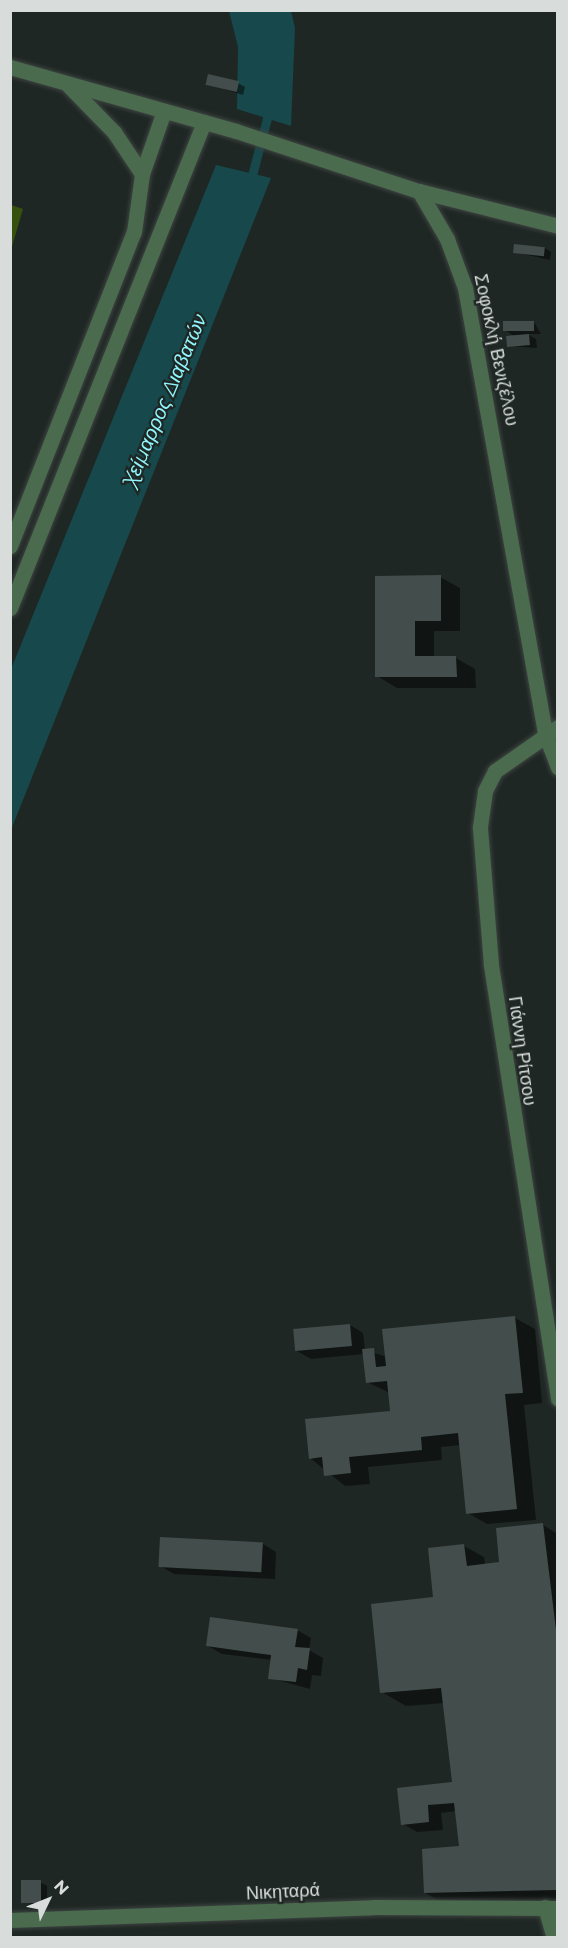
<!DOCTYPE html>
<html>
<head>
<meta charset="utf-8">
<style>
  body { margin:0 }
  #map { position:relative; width:568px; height:1948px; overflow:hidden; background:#1f2724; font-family:Montserrat,sans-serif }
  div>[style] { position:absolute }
  .green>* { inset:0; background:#36500d }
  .water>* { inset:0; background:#17484c }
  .shadow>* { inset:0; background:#0007 }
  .stream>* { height:9px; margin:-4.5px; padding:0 4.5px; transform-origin:4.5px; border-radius:4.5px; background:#17484c }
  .building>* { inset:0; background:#434e4c; transform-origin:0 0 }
  .roads { filter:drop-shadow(0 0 2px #3d4441) drop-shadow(0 0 2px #3d4441) }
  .minor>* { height:15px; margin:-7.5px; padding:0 7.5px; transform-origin:7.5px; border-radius:7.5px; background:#4b6b4f }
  span { translate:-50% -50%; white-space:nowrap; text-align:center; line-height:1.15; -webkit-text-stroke:4.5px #1f2724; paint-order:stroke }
  .street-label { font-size:18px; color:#d8dddb }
  .water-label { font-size:20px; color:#90f5fd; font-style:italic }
  .frame { position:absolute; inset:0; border:12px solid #d8dddb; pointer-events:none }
  .north { position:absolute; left:18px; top:1870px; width:60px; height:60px; -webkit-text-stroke:4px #1f2724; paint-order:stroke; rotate:47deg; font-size:16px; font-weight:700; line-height:24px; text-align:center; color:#d8dddb }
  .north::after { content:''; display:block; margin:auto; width:21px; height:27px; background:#d8dddb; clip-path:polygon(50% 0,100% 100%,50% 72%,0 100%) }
</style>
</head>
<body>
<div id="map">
  <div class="green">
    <i style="clip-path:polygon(11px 205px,23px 209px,11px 250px,10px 205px)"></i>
  </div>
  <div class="water">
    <i style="clip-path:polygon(229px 11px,291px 11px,295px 28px,291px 126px,237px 109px,238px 47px)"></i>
    <i style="clip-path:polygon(216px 165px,271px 178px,11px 830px,11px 669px)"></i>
  </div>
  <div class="shadow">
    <i style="clip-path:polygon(238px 83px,245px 87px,243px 95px,208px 84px)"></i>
    <i style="clip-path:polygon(545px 248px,551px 252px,550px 260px,514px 252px)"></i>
    <i style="clip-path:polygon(534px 322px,541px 334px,527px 334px,536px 339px,537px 348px,508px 346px,515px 337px,505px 330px)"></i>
    <i style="clip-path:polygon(440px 577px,460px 588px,460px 631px,434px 631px,434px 658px,456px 658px,475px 669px,476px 688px,397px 688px,377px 676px)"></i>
    <i style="clip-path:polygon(515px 1318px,535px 1329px,542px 1403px,524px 1405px,536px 1520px,487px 1524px,468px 1513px,461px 1445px,441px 1447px,442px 1460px,368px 1467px,370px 1484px,345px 1486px,310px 1458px,392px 1412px,390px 1393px,367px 1382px,364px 1354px,311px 1359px,297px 1351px,350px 1325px,363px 1333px,365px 1350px,387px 1357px)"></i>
    <i style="clip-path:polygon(543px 1525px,556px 1533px,558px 1543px,558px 1903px,449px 1906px,425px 1893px,460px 1847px,456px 1811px,441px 1813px,443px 1830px,417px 1832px,403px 1824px,453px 1784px,445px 1703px,406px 1706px,382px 1692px,464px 1546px,484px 1557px,485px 1565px,504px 1563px)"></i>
    <i style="clip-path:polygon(263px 1544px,276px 1552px,275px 1579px,174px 1574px,160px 1566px)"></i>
    <i style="clip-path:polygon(297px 1630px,311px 1638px,309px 1650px,323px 1658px,321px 1676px,312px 1675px,310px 1689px,270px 1678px,272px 1660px,222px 1654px,208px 1646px)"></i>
    <i style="clip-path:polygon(40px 1882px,47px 1886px,47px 1907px,23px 1902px)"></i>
  </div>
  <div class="stream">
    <i style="left:250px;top:183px;width:79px;rotate:-75.3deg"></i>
  </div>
  <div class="building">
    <i style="left:208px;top:74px;width:32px;height:11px;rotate:13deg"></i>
    <i style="left:514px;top:244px;width:31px;height:9px;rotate:6deg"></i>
    <i style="left:534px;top:321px;width:10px;height:31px;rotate:90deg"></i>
    <i style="left:529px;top:334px;width:11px;height:23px;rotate:85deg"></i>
    <i style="clip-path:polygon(441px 575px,441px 621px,415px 621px,415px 656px,456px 656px,457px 677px,375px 677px,375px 576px)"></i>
    <i style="clip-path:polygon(515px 1316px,523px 1393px,505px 1394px,517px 1509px,466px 1514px,458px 1433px,421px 1437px,422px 1450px,349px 1457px,351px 1473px,324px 1476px,322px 1457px,309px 1459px,305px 1419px,390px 1411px,387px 1381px,366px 1383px,362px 1349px,374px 1348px,376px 1367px,386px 1366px,382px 1329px)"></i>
    <i style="left:350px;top:1324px;width:22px;height:57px;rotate:85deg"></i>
    <i style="clip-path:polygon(543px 1523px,558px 1646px,558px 1890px,424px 1893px,422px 1849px,459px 1846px,454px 1803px,428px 1805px,429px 1822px,401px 1825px,397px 1788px,452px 1782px,441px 1688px,380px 1693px,371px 1604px,433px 1597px,428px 1548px,464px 1544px,467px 1566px,499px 1562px,496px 1528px)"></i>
    <i style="left:160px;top:1537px;width:103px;height:30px;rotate:3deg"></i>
    <i style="clip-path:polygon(210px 1617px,298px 1629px,295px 1647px,310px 1648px,307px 1670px,298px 1668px,296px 1682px,268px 1679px,271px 1655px,206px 1646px)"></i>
    <i style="left:21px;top:1880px;width:20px;height:23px"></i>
  </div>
  <div class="roads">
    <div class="minor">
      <i style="left:10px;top:67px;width:235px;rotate:15.8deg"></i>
      <i style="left:236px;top:131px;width:193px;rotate:18.2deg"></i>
      <i style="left:419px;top:191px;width:143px;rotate:14.1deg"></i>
      <i style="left:68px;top:85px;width:66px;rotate:45.6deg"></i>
      <i style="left:114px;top:132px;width:50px;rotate:56.3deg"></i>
      <i style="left:419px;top:191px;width:56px;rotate:59.7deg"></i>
      <i style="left:447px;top:239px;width:52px;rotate:69.8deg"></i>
      <i style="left:465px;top:288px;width:455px;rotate:79.8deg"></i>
      <i style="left:546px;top:736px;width:34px;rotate:69deg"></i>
      <i style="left:10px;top:546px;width:338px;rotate:-68.5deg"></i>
      <i style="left:134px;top:232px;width:59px;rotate:-82.1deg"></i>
      <i style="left:142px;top:174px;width:67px;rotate:-70.8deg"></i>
      <i style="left:10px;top:608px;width:523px;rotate:-68.24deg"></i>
      <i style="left:558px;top:727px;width:77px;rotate:145.1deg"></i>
      <i style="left:495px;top:771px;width:22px;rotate:117deg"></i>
      <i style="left:485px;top:791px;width:37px;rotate:98deg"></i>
      <i style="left:480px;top:828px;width:137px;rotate:85.4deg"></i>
      <i style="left:491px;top:965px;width:439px;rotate:81.2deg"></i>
      <i style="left:545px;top:1907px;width:32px;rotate:74deg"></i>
      <i style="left:10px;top:1920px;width:364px;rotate:-2deg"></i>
      <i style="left:374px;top:1907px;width:184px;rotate:0.3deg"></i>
    </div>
  </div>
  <div class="street-label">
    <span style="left:496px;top:350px;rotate:78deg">Σοφοκλή Βενιζέλου</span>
    <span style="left:522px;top:1051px;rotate:82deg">Γιάννη Ρίτσου</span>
    <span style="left:283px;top:1892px;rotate:-3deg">Νικηταρά</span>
  </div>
  <div class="water-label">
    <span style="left:165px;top:400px;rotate:-67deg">Χείμαρρος Διαβατών</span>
  </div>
  <div class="frame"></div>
  <div class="north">N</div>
</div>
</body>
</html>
